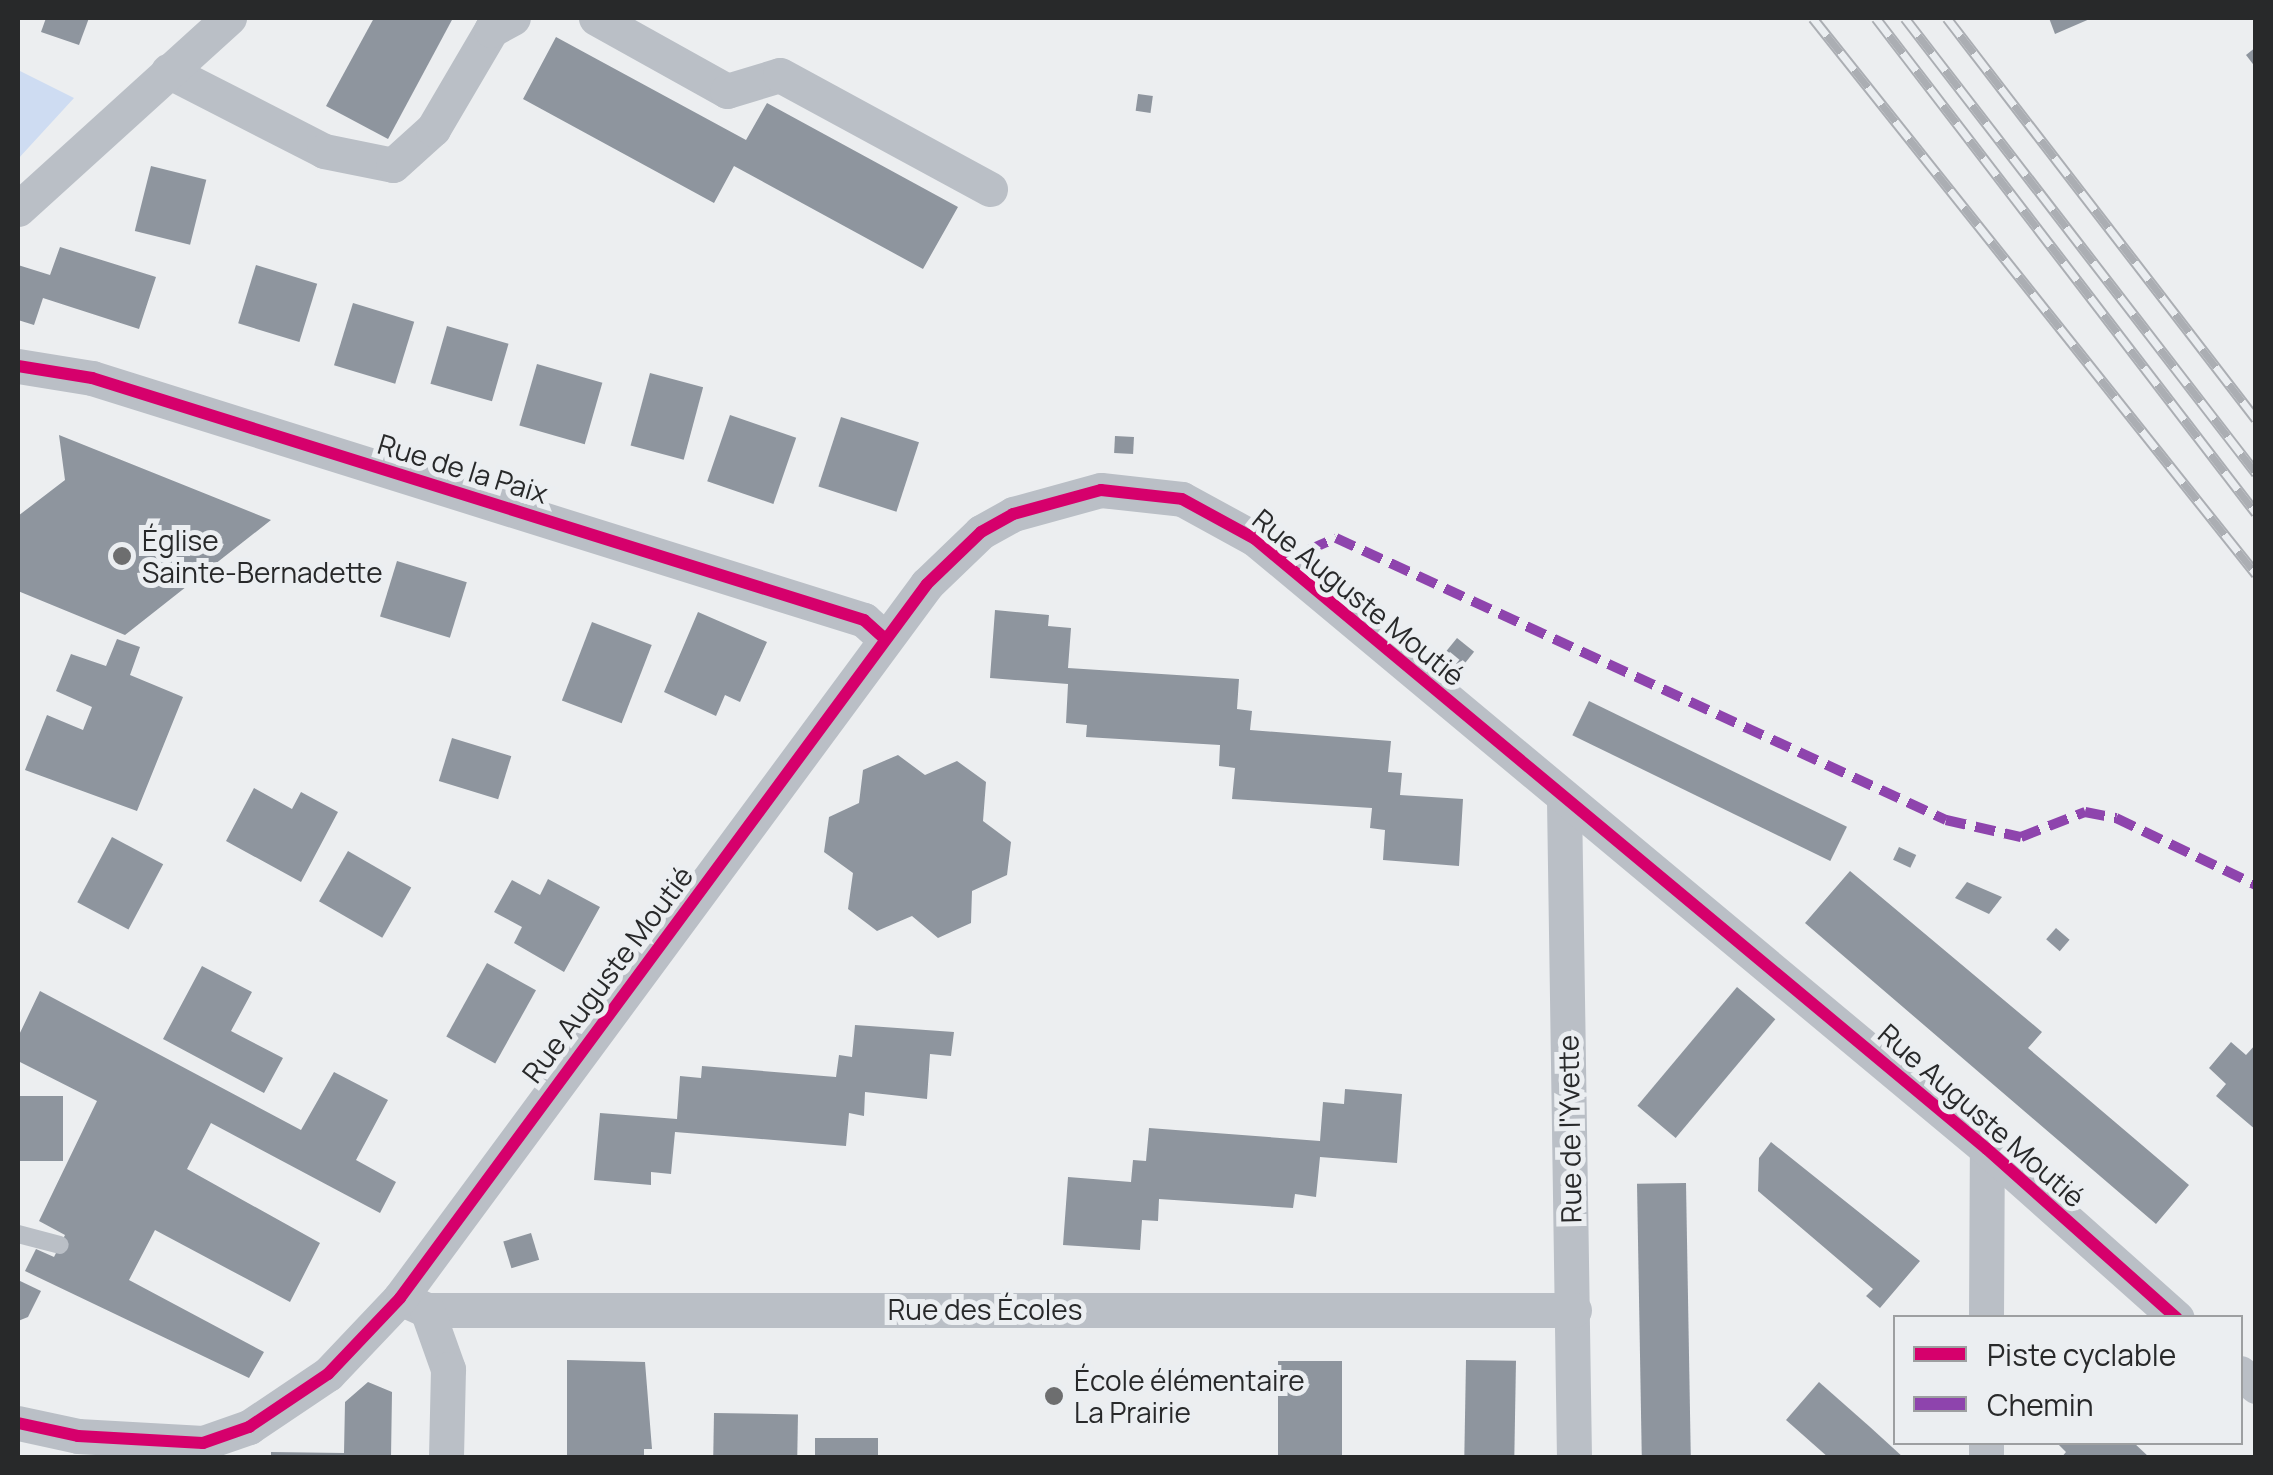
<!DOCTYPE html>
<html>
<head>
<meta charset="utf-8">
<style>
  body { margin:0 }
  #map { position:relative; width:2273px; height:1475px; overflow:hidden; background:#eceef0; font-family:Manrope,sans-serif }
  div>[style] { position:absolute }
  .green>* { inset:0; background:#cedcf2 }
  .building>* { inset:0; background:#8e959e; transform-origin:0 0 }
  .service>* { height:18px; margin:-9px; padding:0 9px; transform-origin:9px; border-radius:9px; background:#babfc6 }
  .minor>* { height:35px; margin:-17.5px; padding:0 17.5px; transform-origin:17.5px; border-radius:17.5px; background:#babfc6 }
  .rail>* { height:11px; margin-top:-5.5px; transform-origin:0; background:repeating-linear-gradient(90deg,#ebeef1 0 22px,#abaeb3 0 44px); box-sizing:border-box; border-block:2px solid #abaeb3 }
  .quiet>* { height:10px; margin-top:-5px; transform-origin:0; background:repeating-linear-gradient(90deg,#8e44ad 0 20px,transparent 0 30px) }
  .cycleway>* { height:12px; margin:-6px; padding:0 6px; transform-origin:6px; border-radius:6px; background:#d6006c }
  .dots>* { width:28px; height:28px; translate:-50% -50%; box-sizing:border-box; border:5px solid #ebeef1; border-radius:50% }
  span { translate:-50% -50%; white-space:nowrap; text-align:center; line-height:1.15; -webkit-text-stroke:10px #ebeef1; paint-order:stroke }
  .street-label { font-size:28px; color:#28292a }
  .poi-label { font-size:28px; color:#28292a }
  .left { translate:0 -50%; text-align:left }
  .frame { position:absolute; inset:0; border:20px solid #28292a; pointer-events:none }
  .legend { position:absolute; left:1893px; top:1315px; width:350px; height:130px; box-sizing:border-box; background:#ebeef1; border:2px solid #9d9fa1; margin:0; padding:12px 18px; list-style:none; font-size:30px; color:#28292a }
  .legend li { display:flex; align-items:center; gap:20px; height:50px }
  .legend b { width:50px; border:2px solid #9d9fa1 }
</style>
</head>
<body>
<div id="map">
  <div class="green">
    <i style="clip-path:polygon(18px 70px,74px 98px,18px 159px)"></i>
  </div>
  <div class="building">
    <i style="clip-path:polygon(46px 18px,89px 18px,79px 45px,41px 32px)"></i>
    <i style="clip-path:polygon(374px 18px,453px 18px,388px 139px,326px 106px)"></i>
    <i style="clip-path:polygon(2049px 18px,2092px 18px,2055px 34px)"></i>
    <i style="clip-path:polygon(556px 37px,746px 140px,767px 103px,958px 207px,923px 269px,734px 166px,714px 203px,523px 99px)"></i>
    <i style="clip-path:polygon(2256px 47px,2256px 68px,2246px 55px)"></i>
    <i style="left:1138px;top:94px;width:15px;height:17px;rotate:8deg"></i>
    <i style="left:151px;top:166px;width:57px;height:67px;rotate:14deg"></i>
    <i style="clip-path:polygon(60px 247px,156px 277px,139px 329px,43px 298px,34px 325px,18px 320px,18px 265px,50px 275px)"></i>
    <i style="left:256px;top:265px;width:64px;height:61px;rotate:17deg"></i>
    <i style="left:353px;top:303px;width:64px;height:65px;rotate:17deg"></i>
    <i style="left:447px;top:326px;width:64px;height:60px;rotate:16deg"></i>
    <i style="left:537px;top:364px;width:68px;height:64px;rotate:16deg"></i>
    <i style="left:650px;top:373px;width:55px;height:75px;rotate:15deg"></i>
    <i style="left:730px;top:415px;width:70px;height:70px;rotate:19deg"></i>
    <i style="left:841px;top:417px;width:82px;height:73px;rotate:18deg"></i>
    <i style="clip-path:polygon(59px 435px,79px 443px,271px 520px,125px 635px,18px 591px,18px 516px,65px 480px)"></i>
    <i style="left:1115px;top:436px;width:19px;height:17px;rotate:3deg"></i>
    <i style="left:397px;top:561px;width:73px;height:58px;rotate:17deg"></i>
    <i style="clip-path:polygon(995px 610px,1049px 615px,1048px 626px,1071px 628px,1068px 668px,1239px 679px,1237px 709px,1252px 711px,1250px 730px,1391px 741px,1388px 772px,1402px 773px,1400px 795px,1463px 799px,1459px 866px,1383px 860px,1385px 830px,1370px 828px,1372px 808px,1232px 799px,1235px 768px,1219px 766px,1220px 745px,1086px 737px,1087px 725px,1066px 723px,1068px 684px,990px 678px)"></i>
    <i style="clip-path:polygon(698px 612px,767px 642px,740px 702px,725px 695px,716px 716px,664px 692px)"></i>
    <i style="left:592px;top:622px;width:64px;height:84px;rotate:21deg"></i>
    <i style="left:1457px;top:638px;width:22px;height:21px;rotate:39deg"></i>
    <i style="clip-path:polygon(117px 639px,140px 647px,130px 675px,183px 697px,137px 811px,25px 770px,47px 715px,83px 730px,92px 707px,56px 691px,71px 654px,106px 666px)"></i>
    <i style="left:1589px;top:701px;width:287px;height:38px;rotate:26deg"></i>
    <i style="left:452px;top:738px;width:62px;height:45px;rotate:17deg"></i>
    <i style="clip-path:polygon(898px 755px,925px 775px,957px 761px,986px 782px,983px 821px,1011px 842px,1007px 875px,972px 891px,971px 923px,938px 938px,912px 916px,877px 931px,848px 909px,853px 873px,824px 852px,829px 817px,859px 803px,863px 770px)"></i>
    <i style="clip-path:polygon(254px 788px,292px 809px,301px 792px,338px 812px,301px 882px,226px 841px)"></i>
    <i style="left:112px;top:837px;width:58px;height:74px;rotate:28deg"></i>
    <i style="left:1899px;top:847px;width:19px;height:14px;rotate:25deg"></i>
    <i style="left:348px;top:851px;width:73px;height:58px;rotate:30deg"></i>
    <i style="clip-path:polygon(1850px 871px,2042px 1032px,2028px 1048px,2189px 1185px,2156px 1224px,1805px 923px)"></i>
    <i style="clip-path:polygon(548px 879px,600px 907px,564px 972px,514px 943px,522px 927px,494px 912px,512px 880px,540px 895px)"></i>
    <i style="clip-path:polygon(1967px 882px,2002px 897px,1989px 914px,1955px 898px)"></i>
    <i style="left:2056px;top:928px;width:18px;height:15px;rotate:41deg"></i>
    <i style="left:487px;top:963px;width:56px;height:84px;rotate:29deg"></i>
    <i style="clip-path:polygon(202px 966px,252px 992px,231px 1031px,283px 1058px,264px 1093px,163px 1039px)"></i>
    <i style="left:1737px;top:987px;width:50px;height:155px;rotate:40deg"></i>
    <i style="clip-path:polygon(40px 991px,301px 1130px,334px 1072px,388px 1100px,356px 1160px,396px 1182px,380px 1213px,211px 1123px,187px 1169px,320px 1243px,290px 1302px,155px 1230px,129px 1280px,264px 1352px,249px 1378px,25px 1271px,36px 1249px,54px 1257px,65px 1235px,39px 1221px,97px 1101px,18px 1061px,18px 1037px)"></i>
    <i style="clip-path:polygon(855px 1025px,954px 1032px,951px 1056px,930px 1054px,927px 1099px,865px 1092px,864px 1116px,849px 1113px,846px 1146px,675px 1132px,671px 1174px,651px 1172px,651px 1185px,594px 1180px,600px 1113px,677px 1119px,680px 1076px,701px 1078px,702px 1066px,836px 1077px,839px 1055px,852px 1057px)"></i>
    <i style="clip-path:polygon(2231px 1042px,2246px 1055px,2256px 1044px,2256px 1130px,2216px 1096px,2226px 1084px,2209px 1068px)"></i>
    <i style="clip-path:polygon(1345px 1089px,1402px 1094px,1397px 1163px,1320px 1157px,1316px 1197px,1295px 1194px,1293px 1208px,1159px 1199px,1158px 1221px,1142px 1220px,1140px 1250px,1063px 1245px,1068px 1177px,1131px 1182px,1133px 1160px,1146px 1161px,1149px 1128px,1320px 1141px,1323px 1102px,1344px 1104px)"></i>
    <i style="left:18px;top:1096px;width:45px;height:65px"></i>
    <i style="clip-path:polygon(1771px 1142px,1920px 1261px,1880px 1308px,1866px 1296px,1873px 1289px,1758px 1191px,1759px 1158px)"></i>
    <i style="left:1686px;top:1183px;width:274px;height:49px;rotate:89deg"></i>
    <i style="left:531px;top:1233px;width:28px;height:29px;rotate:73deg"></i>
    <i style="clip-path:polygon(18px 1280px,41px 1291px,28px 1317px,18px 1321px)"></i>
    <i style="clip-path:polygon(567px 1360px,645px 1362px,652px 1449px,644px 1449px,644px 1458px,567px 1458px)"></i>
    <i style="left:1466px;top:1360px;width:50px;height:98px;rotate:1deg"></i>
    <i style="left:1342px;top:1361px;width:97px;height:64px;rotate:90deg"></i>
    <i style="clip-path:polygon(368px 1382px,392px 1392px,391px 1458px,271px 1458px,271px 1452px,344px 1453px,345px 1402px)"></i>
    <i style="clip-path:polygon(1819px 1382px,1870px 1427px,1904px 1458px,1829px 1458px,1786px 1420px)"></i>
    <i style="left:714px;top:1413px;width:84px;height:45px;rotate:1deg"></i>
    <i style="left:815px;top:1438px;width:63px;height:20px"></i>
    <i style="clip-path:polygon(2056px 1442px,2133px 1442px,2150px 1458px,2061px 1458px,2066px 1452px)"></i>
  </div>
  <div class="service">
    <i style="left:18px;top:1234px;width:43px;rotate:14.7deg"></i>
  </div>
  <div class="minor">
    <i style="left:596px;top:18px;width:150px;rotate:29.1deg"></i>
    <i style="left:727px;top:91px;width:55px;rotate:-16.8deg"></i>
    <i style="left:780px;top:75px;width:239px;rotate:28.5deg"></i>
    <i style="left:168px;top:71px;width:175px;rotate:27.1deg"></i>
    <i style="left:324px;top:151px;width:70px;rotate:11.5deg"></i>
    <i style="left:393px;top:165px;width:54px;rotate:-42deg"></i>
    <i style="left:433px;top:129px;width:115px;rotate:-59.6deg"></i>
    <i style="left:491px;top:30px;width:25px;rotate:-29deg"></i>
    <i style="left:18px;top:209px;width:285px;rotate:-42.2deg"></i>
    <i style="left:18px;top:366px;width:75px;rotate:9.2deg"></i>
    <i style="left:92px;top:378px;width:809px;rotate:17.4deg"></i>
    <i style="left:864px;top:620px;width:28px;rotate:42deg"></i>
    <i style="left:1564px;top:800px;width:658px;rotate:89.13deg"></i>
    <i style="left:400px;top:1298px;width:30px;rotate:24deg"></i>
    <i style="left:427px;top:1310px;width:1147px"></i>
    <i style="left:427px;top:1310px;width:63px;rotate:70.4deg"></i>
    <i style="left:448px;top:1369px;width:89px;rotate:91.3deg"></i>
    <i style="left:1986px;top:1318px;width:169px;rotate:-89.7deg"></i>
    <i style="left:2240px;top:1373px;width:21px;rotate:39deg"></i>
    <i style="left:18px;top:1423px;width:61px;rotate:12.2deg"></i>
    <i style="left:78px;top:1436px;width:125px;rotate:3.2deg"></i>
    <i style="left:203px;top:1443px;width:49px;rotate:-19.2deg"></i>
    <i style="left:249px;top:1427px;width:95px;rotate:-33.9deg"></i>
    <i style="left:328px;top:1374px;width:105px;rotate:-46.5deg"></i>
    <i style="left:400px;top:1298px;width:887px;rotate:-53.57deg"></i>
    <i style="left:927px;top:584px;width:75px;rotate:-43.9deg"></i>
    <i style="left:981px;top:532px;width:37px;rotate:-29deg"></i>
    <i style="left:1013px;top:514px;width:91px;rotate:-15.3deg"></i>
    <i style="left:1101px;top:490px;width:81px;rotate:6.3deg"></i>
    <i style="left:1182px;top:499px;width:83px;rotate:28.7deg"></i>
    <i style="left:1255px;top:539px;width:953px;rotate:39.81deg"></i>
    <i style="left:1987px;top:1149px;width:254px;rotate:41.7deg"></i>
    <i style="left:1986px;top:1458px;width:16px;rotate:-90deg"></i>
  </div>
  <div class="rail">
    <i style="left:1813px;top:18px;width:711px;rotate:51.45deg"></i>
    <i style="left:1876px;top:18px;width:624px;rotate:52.49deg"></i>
    <i style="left:1905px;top:18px;width:575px;rotate:52.35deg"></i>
    <i style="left:1947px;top:18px;width:506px;rotate:52.38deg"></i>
  </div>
  <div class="quiet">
    <i style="left:1281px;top:562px;width:60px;rotate:-23.6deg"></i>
    <i style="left:1336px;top:538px;width:672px;rotate:24.81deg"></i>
    <i style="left:1946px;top:820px;width:77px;rotate:12.8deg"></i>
    <i style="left:2021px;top:837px;width:69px;rotate:-21.3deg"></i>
    <i style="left:2085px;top:812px;width:32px;rotate:11deg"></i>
    <i style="left:2116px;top:818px;width:155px;rotate:25.6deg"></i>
  </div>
  <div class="cycleway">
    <i style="left:18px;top:366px;width:75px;rotate:9.2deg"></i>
    <i style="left:92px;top:378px;width:809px;rotate:17.4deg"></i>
    <i style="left:864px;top:620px;width:28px;rotate:42deg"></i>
    <i style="left:18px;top:1423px;width:61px;rotate:12.2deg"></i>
    <i style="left:78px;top:1436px;width:125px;rotate:3.2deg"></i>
    <i style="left:203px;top:1443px;width:49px;rotate:-19.2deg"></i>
    <i style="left:249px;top:1427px;width:95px;rotate:-33.9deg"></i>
    <i style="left:328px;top:1374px;width:105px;rotate:-46.5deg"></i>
    <i style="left:400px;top:1298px;width:887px;rotate:-53.57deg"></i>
    <i style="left:927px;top:584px;width:75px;rotate:-43.9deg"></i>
    <i style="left:981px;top:532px;width:37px;rotate:-29deg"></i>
    <i style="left:1013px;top:514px;width:91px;rotate:-15.3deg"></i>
    <i style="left:1101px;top:490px;width:81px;rotate:6.3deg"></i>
    <i style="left:1182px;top:499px;width:83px;rotate:28.7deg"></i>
    <i style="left:1255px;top:539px;width:953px;rotate:39.81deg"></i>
    <i style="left:1987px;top:1149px;width:254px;rotate:41.7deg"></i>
  </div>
  <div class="dots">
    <i style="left:122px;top:556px;background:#6d6e6f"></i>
    <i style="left:1054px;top:1396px;background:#6d6e6f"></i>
  </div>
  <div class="street-label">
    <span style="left:463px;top:468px;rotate:17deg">Rue de la Paix</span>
    <span style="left:1359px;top:597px;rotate:39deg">Rue Auguste Moutié</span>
    <span style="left:607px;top:974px;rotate:-53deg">Rue Auguste Moutié</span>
    <span style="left:1982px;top:1115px;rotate:41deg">Rue Auguste Moutié</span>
    <span style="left:1569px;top:1129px;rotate:-91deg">Rue de l'Yvette</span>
    <span style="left:985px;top:1309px">Rue des Écoles</span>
  </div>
  <div class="poi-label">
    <span class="left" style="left:142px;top:556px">Église<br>Sainte-Bernadette</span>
    <span class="left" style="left:1074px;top:1396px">École élémentaire<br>La Prairie</span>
  </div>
  <div class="frame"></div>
  <ul class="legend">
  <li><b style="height:12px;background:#d6006c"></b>Piste cyclable</li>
  <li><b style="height:12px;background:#8e44ad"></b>Chemin</li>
  </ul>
</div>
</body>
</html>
